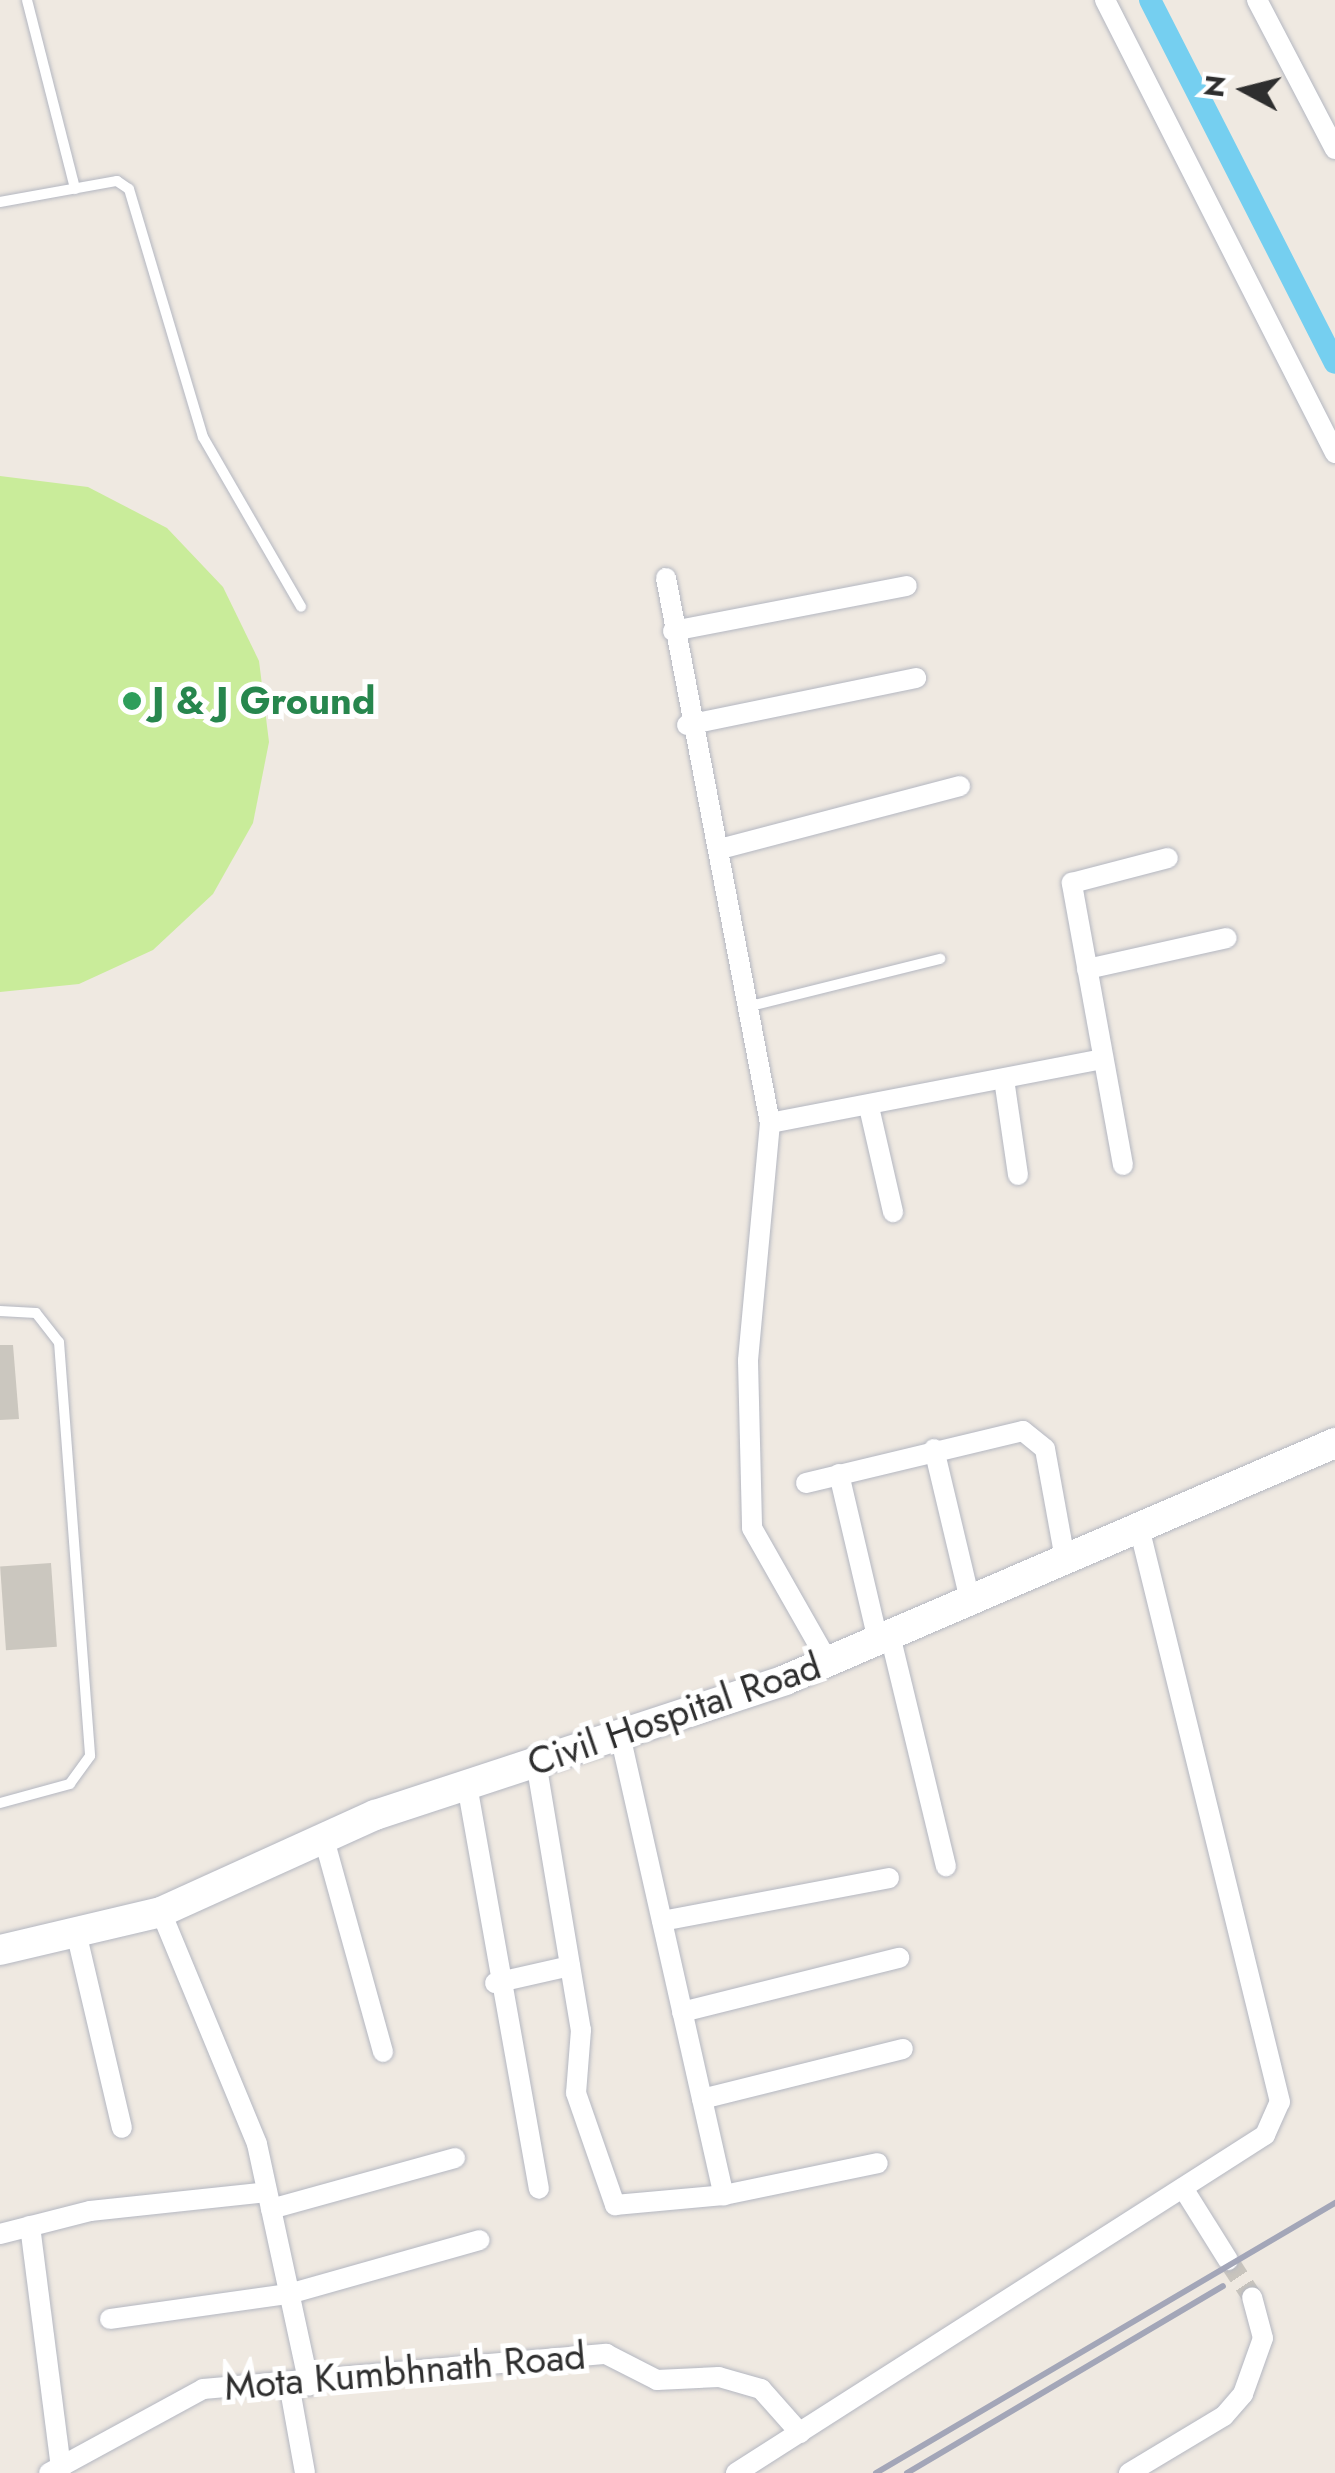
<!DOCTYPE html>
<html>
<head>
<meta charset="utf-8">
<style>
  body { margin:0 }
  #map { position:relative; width:1335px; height:2473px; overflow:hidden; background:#efe9e1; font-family:Jost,sans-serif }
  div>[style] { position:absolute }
  .pitch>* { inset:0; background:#c9ec9a }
  .canal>* { height:22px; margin:-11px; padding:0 11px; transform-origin:11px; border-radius:11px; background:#75cff0 }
  .building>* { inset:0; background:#cbc7bf; transform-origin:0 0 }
  .street-tunnel>* { height:20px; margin-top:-10px; transform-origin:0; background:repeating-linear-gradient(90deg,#c8c4bd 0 20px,transparent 0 30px) }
  .roads { filter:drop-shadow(0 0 2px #b4b7c1) drop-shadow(0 0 2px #b4b7c1) }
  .lane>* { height:10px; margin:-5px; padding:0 5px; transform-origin:5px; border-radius:5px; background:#fff }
  .street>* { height:20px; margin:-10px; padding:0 10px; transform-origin:10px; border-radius:10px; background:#fff }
  .secondary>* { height:30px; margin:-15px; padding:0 15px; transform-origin:15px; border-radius:15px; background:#fff }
  .rail>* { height:6px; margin:-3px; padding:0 3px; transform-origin:3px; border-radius:3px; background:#a3a6b8 }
  .dots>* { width:28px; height:28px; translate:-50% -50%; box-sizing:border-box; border:5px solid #fff; border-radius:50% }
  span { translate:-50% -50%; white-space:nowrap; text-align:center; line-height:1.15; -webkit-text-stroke:10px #fff; paint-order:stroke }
  .leisure-label { font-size:38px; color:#27864d; font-weight:700 }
  .left { translate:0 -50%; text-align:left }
  .street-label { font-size:38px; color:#2e2e2e }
  .north { position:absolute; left:1195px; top:40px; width:100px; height:100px; -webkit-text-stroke:8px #fff; paint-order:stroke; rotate:277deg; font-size:28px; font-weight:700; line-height:40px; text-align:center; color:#2e2e2e }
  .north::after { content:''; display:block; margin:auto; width:35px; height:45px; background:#2e2e2e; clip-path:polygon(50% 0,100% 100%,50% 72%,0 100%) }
</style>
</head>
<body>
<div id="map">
  <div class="pitch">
    <i style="clip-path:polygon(0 476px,88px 487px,167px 528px,223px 587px,259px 661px,269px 742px,253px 823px,213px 894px,153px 950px,79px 984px,0 992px)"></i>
  </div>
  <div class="canal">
    <i style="left:1150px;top:0;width:407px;rotate:63deg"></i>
  </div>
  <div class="building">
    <i style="clip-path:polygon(0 1345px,13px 1345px,19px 1419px,0 1420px)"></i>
    <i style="left:51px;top:1563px;width:84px;height:51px;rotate:86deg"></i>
  </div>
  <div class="street-tunnel">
    <i style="left:1228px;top:2260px;width:44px;rotate:57deg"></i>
  </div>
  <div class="roads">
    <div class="lane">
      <i style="left:27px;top:0;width:195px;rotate:75.7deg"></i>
      <i style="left:0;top:202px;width:119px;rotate:-10.2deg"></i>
      <i style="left:117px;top:181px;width:14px;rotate:34deg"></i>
      <i style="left:129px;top:189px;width:259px;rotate:73.4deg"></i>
      <i style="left:203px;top:437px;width:196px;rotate:60deg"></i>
      <i style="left:755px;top:1005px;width:191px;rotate:-14deg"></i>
      <i style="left:0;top:1311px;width:36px;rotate:3deg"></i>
      <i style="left:36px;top:1313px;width:37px;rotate:52deg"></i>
      <i style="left:59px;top:1342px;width:415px;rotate:85.7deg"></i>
      <i style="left:90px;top:1756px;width:34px;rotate:126deg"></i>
      <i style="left:70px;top:1784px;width:73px;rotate:164.8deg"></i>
    </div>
    <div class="street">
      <i style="left:1105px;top:0;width:508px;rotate:63.08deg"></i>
      <i style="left:1257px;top:0;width:168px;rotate:62.4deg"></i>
      <i style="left:666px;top:578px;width:555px;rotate:79.2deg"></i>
      <i style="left:770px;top:1123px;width:239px;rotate:95.3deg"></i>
      <i style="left:748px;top:1361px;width:167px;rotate:88.6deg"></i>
      <i style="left:752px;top:1528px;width:154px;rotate:60.4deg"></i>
      <i style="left:673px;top:631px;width:238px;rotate:-10.9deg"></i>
      <i style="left:687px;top:725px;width:234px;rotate:-11.6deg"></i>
      <i style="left:724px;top:848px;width:244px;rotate:-14.7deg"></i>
      <i style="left:1087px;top:969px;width:143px;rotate:-12.5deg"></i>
      <i style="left:1004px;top:1079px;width:97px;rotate:81.7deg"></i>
      <i style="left:869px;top:1107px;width:108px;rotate:77.1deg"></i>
      <i style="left:770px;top:1123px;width:338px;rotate:-10.9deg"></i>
      <i style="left:1123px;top:1165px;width:287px;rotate:-100.3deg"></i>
      <i style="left:1072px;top:883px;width:99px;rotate:-14.6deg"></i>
      <i style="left:934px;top:1449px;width:155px;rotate:76.6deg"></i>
      <i style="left:839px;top:1474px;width:171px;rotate:76.8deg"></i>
      <i style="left:806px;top:1483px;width:223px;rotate:-13.5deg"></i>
      <i style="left:1023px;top:1431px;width:28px;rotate:39deg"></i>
      <i style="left:1045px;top:1449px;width:112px;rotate:79.7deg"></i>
      <i style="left:890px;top:1635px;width:238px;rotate:76.4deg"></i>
      <i style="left:620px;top:1735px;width:472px;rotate:77.3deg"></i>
      <i style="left:536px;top:1762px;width:272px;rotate:80.5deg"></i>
      <i style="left:581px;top:2030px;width:63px;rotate:94.5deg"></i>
      <i style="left:576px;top:2093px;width:119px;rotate:70.8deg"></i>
      <i style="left:615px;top:2205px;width:109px;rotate:-5.2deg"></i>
      <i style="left:724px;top:2195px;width:157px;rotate:-11.7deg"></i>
      <i style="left:467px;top:1785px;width:410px;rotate:79.9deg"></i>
      <i style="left:324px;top:1839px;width:221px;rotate:74.5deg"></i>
      <i style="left:161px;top:1912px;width:251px;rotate:67.5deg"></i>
      <i style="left:257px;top:2144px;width:247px;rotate:77.8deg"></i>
      <i style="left:662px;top:1921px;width:231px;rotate:-10.7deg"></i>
      <i style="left:76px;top:1932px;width:201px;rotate:76.8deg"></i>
      <i style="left:495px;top:1983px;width:77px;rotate:-12.8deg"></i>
      <i style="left:682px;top:2012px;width:224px;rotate:-14deg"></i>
      <i style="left:702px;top:2099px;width:207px;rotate:-14deg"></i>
      <i style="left:1183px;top:2188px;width:85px;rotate:58deg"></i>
      <i style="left:271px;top:2209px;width:191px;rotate:-15.5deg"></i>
      <i style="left:30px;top:2226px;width:245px;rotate:82.7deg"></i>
      <i style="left:0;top:2234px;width:93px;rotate:-14.3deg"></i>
      <i style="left:90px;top:2211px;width:178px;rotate:-6.1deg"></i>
      <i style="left:110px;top:2319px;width:181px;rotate:-8deg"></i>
      <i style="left:289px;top:2294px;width:198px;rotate:-15.8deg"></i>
      <i style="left:289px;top:2384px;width:90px;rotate:79.8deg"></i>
      <i style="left:49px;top:2473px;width:175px;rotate:-28.6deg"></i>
      <i style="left:203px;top:2389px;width:405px;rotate:-5deg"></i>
      <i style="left:606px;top:2354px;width:57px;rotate:27deg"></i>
      <i style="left:657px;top:2380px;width:62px;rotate:-2.8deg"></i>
      <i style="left:719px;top:2377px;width:44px;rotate:15.9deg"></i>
      <i style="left:761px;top:2389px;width:59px;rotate:48.4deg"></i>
      <i style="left:736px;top:2473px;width:628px;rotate:-32.58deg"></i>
      <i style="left:1265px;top:2135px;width:36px;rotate:-66deg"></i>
      <i style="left:1280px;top:2102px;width:592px;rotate:-103.78deg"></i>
      <i style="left:1129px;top:2473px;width:111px;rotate:-31deg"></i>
      <i style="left:1224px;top:2416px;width:29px;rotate:-49deg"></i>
      <i style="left:1243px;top:2394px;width:59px;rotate:-70.3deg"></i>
      <i style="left:1263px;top:2338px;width:42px;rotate:-105deg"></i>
    </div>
    <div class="secondary">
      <i style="left:0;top:1950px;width:165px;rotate:-13.3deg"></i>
      <i style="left:161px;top:1912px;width:235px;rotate:-24.4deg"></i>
      <i style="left:375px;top:1815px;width:432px;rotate:-18.2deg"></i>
      <i style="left:785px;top:1680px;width:599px;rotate:-23.31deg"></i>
    </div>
  </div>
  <div class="rail">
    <i style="left:876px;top:2473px;width:533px;rotate:-30.47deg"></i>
    <i style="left:907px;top:2473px;width:367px;rotate:-30.6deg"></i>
  </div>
  <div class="dots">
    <i style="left:132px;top:701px;background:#2e9e5b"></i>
  </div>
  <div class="leisure-label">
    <span class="left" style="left:152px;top:701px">J &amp; J Ground</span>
  </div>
  <div class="street-label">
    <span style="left:674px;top:1714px;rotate:-19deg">Civil Hospital Road</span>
    <span style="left:405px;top:2371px;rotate:-5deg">Mota Kumbhnath Road</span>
  </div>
  <div class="north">N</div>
</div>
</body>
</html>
